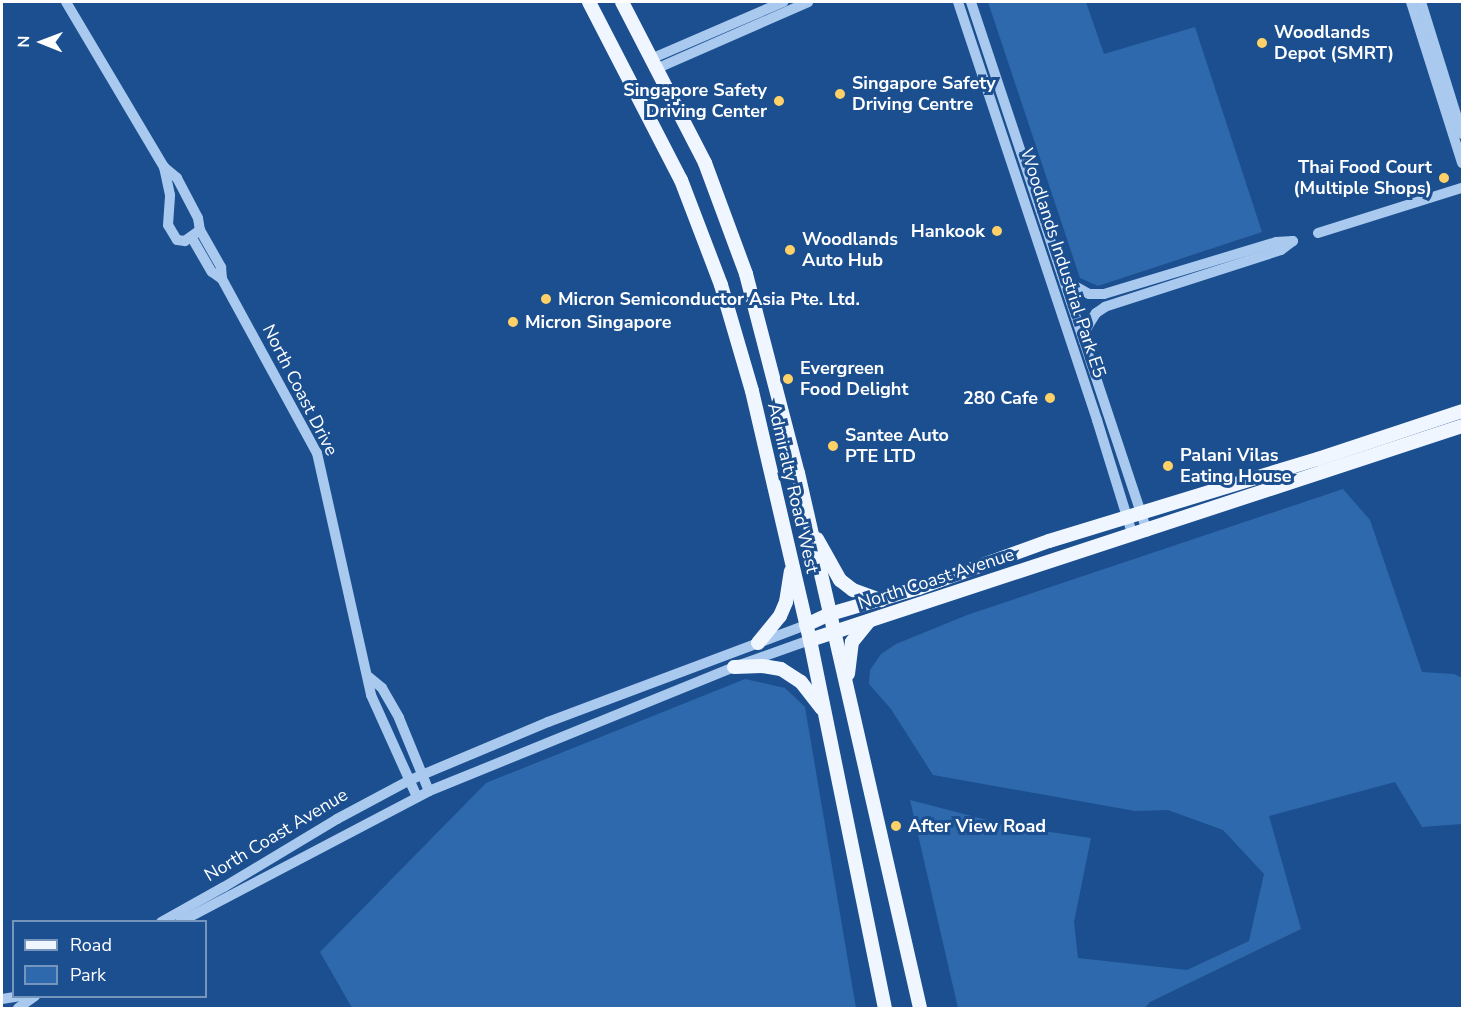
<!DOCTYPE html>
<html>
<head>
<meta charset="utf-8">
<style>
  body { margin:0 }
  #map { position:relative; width:1464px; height:1010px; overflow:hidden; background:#1b4f8f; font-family:"Nunito Sans",sans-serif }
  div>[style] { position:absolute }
  .green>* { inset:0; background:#2e69ad }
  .minor>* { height:10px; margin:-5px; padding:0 5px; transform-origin:5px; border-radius:5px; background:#a9c9ee }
  .major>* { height:14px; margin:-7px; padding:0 7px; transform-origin:7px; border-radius:7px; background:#f0f6ff }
  .dots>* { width:16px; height:16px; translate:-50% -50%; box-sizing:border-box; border:3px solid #1b4f8f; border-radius:50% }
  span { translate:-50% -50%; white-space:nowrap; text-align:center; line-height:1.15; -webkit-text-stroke:6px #1b4f8f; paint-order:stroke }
  .poi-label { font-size:18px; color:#fff; font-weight:700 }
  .left { translate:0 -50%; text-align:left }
  .right { translate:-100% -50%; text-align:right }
  .street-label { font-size:18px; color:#fff }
  .frame { position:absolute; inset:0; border:3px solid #fff; pointer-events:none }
  .legend { position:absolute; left:12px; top:920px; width:195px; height:78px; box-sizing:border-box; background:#1b4f8f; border:2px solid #7695bc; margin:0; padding:8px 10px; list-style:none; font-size:18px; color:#fff }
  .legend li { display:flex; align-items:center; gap:12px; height:30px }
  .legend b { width:30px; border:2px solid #7695bc }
  .north { position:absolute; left:12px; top:12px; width:60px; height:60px; -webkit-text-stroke:4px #1b4f8f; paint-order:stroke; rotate:271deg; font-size:16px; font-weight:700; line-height:24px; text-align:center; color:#fff }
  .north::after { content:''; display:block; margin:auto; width:21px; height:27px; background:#fff; clip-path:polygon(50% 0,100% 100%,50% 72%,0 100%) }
</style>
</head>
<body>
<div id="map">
  <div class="green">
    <i style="clip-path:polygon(988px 2px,1086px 2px,1104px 54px,1195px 27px,1262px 232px,1098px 286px,1080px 278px)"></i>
    <i style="clip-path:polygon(1343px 489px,1370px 520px,1422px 672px,1454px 674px,1462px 678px,1462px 824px,1422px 827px,1395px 782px,1269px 816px,1301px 929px,1150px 1002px,1145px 1008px,958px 1008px,910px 800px,1010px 826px,1091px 838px,1074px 922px,1078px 958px,1187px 970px,1249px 941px,1264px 874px,1223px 830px,1168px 810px,1135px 811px,933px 775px,891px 709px,869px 684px,870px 670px,881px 654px,896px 644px,967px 615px)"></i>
    <i style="clip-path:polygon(745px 679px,785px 688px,805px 707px,856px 1008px,352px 1008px,320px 952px,486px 783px)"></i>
  </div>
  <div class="minor">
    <i style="left:66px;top:2px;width:192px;rotate:59.3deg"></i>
    <i style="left:164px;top:167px;width:17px;rotate:40deg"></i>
    <i style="left:177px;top:178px;width:45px;rotate:62.3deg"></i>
    <i style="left:198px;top:218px;width:12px;rotate:81deg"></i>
    <i style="left:200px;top:230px;width:19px;rotate:144deg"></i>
    <i style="left:185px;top:241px;width:8px;rotate:-173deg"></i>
    <i style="left:177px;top:240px;width:17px;rotate:-121deg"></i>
    <i style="left:168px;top:225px;width:30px;rotate:-86deg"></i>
    <i style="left:170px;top:195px;width:29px;rotate:-102deg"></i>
    <i style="left:958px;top:2px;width:441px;rotate:71.6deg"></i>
    <i style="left:1097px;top:420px;width:121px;rotate:72.8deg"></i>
    <i style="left:971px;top:2px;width:558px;rotate:71.6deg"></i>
    <i style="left:1411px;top:2px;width:169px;rotate:72.4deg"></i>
    <i style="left:1421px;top:2px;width:138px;rotate:72.7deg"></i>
    <i style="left:653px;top:58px;width:142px;rotate:-23.3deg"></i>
    <i style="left:658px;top:68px;width:164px;rotate:-23.7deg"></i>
    <i style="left:200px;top:230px;width:43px;rotate:60.4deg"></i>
    <i style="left:221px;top:267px;width:12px;rotate:85deg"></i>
    <i style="left:1318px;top:233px;width:151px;rotate:-17.4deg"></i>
    <i style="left:192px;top:238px;width:39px;rotate:60deg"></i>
    <i style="left:212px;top:272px;width:12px;rotate:35deg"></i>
    <i style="left:222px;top:279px;width:198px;rotate:61.4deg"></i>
    <i style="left:317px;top:453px;width:248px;rotate:77.4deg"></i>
    <i style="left:371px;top:695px;width:112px;rotate:65.7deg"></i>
    <i style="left:1064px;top:280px;width:29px;rotate:29deg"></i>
    <i style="left:1089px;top:294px;width:15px"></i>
    <i style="left:1104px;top:294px;width:180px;rotate:-16.8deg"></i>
    <i style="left:1276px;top:242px;width:17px;rotate:-3deg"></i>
    <i style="left:1293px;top:241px;width:15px;rotate:143deg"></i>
    <i style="left:1281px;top:250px;width:185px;rotate:162.1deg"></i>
    <i style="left:1105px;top:307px;width:11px;rotate:146deg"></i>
    <i style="left:1096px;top:313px;width:26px;rotate:122deg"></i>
    <i style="left:369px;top:677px;width:17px;rotate:40deg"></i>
    <i style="left:382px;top:688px;width:34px;rotate:60deg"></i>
    <i style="left:399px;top:718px;width:79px;rotate:67.7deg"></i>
    <i style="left:161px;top:922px;width:72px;rotate:-29.1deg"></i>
    <i style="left:224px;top:887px;width:132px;rotate:-31deg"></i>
    <i style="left:337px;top:819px;width:83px;rotate:-28.1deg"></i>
    <i style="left:410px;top:780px;width:150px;rotate:-22.8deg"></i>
    <i style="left:548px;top:722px;width:276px;rotate:-20.6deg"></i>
    <i style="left:180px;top:922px;width:281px;rotate:-27.7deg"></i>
    <i style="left:429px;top:791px;width:329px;rotate:-22.1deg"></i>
    <i style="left:734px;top:667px;width:81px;rotate:-19.6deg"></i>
    <i style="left:2px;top:999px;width:19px;rotate:-9deg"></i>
    <i style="left:18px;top:1008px;width:21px;rotate:-35deg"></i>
  </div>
  <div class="major">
    <i style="left:589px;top:2px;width:200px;rotate:62.7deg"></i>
    <i style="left:681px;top:180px;width:112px;rotate:69.1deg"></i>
    <i style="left:721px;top:285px;width:110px;rotate:73.7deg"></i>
    <i style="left:752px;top:391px;width:256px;rotate:76.9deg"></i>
    <i style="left:810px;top:640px;width:376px;rotate:78.5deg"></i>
    <i style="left:622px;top:2px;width:181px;rotate:62.7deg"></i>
    <i style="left:705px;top:163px;width:118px;rotate:69.7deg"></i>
    <i style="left:746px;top:274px;width:206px;rotate:75.4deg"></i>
    <i style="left:798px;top:473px;width:549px;rotate:77.15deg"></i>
    <i style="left:817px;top:539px;width:47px;rotate:60.7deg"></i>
    <i style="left:840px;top:580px;width:16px;rotate:38deg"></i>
    <i style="left:853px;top:590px;width:30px;rotate:20deg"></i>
    <i style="left:806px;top:625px;width:26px;rotate:-25deg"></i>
    <i style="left:830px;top:614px;width:93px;rotate:-16.3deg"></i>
    <i style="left:919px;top:588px;width:138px;rotate:-19.9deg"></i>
    <i style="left:1049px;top:541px;width:281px;rotate:-17deg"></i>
    <i style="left:1318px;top:459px;width:152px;rotate:-18.4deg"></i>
    <i style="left:810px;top:640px;width:686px;rotate:-18.17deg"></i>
    <i style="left:758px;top:643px;width:35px;rotate:-51deg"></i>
    <i style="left:780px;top:616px;width:15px;rotate:-67deg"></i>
    <i style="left:786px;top:602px;width:31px;rotate:-81deg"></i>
    <i style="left:734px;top:667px;width:28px;rotate:-2deg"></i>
    <i style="left:762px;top:666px;width:19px;rotate:9deg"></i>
    <i style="left:781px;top:669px;width:24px;rotate:33deg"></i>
    <i style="left:801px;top:682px;width:34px;rotate:52deg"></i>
    <i style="left:848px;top:674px;width:32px;rotate:-83deg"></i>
    <i style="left:852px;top:642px;width:27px;rotate:-51deg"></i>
  </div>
  <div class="dots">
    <i style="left:1262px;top:43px;background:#ffd166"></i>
    <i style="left:840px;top:94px;background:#ffd166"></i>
    <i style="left:779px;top:101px;background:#ffd166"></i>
    <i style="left:1444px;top:178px;background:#ffd166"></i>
    <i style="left:997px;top:231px;background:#ffd166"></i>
    <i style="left:790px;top:250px;background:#ffd166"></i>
    <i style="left:546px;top:299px;background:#ffd166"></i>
    <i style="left:513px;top:322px;background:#ffd166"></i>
    <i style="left:788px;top:379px;background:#ffd166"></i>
    <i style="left:1050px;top:398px;background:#ffd166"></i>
    <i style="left:833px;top:446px;background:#ffd166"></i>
    <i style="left:1168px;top:466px;background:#ffd166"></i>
    <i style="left:896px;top:826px;background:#ffd166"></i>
  </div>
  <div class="poi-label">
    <span class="left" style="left:1274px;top:43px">Woodlands<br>Depot (SMRT)</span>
    <span class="left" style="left:852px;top:94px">Singapore Safety<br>Driving Centre</span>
    <span class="right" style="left:767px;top:101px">Singapore Safety<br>Driving Center</span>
    <span class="right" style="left:1432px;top:178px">Thai Food Court<br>(Multiple Shops)</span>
    <span class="right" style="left:985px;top:231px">Hankook</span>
    <span class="left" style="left:802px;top:250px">Woodlands<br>Auto Hub</span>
    <span class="left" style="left:558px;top:299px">Micron Semiconductor Asia Pte. Ltd.</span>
    <span class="left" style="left:525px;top:322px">Micron Singapore</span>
    <span class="left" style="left:800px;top:379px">Evergreen<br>Food Delight</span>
    <span class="right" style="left:1038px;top:398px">280 Cafe</span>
    <span class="left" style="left:845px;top:446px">Santee Auto<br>PTE LTD</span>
    <span class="left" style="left:1180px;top:466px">Palani Vilas<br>Eating House</span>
    <span class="left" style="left:908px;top:826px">After View Road</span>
  </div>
  <div class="street-label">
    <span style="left:1063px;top:263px;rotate:72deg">Woodlands Industrial Park E5</span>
    <span style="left:300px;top:390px;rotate:63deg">North Coast Drive</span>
    <span style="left:793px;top:488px;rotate:77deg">Admiralty Road West</span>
    <span style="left:936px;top:579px;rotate:-18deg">North Coast Avenue</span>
    <span style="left:276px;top:835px;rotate:-31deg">North Coast Avenue</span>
  </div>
  <div class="frame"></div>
  <ul class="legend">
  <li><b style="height:8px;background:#f0f6ff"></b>Road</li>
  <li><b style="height:16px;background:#2e69ad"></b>Park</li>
  </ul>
  <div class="north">N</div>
</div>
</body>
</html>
